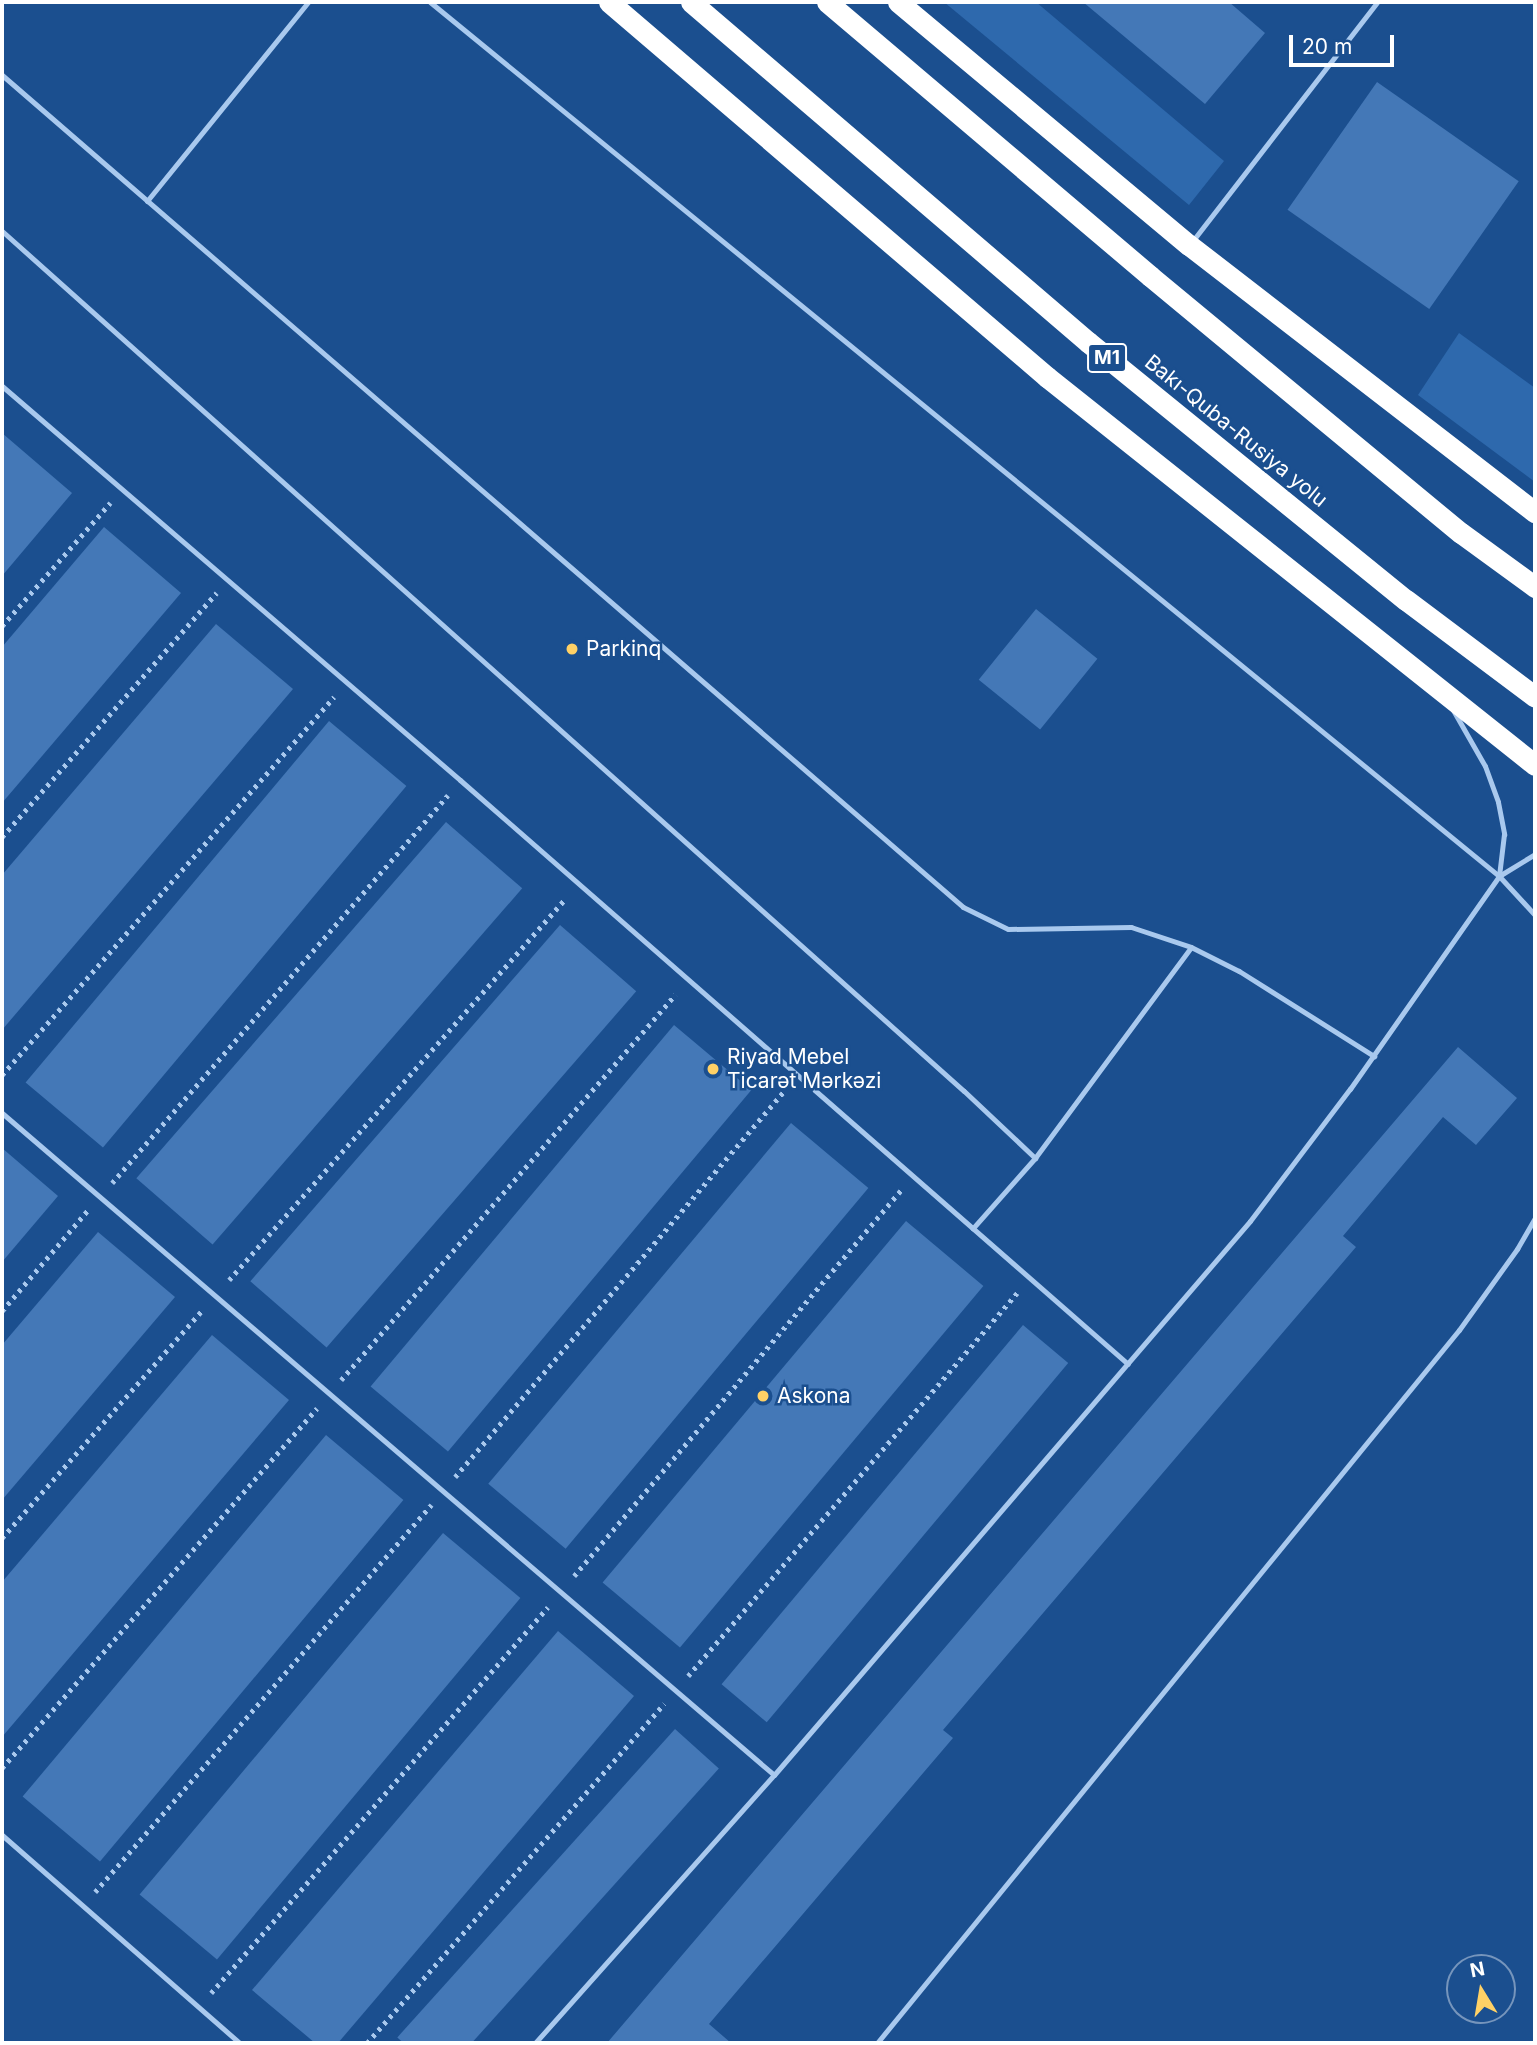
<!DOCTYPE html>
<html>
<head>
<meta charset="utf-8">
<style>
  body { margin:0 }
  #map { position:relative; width:1537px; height:2045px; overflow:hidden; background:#1b4f8f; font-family:Inter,sans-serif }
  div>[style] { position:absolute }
  .green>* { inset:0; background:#2e69ad }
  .building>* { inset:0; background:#4478b7; transform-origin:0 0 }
  .path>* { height:4.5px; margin-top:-2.25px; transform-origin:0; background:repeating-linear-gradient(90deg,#a9c9ee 0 3.5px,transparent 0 8.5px) }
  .lane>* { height:5px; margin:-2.5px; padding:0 2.5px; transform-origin:2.5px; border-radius:2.5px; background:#a9c9ee }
  .highway>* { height:21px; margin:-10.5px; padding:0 10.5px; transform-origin:10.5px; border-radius:10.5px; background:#fff }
  .dots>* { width:19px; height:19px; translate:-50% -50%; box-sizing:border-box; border:4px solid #1b4f8f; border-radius:50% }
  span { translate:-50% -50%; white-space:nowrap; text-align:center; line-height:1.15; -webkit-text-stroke:5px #1b4f8f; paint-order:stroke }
  .shield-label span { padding:2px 5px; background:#1b4f8f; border:2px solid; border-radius:5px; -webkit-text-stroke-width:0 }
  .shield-label { font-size:19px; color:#fff; font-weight:700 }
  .street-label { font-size:21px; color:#fff }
  .poi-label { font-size:21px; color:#fff }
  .left { translate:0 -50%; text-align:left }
  .frame { position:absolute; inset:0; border:4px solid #fff; pointer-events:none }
  .north { position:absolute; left:1446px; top:1954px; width:70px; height:70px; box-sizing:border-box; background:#1b4f8f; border:2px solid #7695bc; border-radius:50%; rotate:349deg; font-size:19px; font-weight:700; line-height:28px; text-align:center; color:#fff }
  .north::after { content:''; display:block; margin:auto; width:24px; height:32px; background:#ffd166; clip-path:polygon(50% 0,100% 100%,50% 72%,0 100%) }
  .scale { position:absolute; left:1289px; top:35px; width:105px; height:32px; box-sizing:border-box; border:4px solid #fff; border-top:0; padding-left:9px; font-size:21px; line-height:24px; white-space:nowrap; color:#fff; -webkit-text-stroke:5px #1b4f8f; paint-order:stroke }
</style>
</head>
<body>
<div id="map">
  <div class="green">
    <i style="clip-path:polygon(944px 2px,1036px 2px,1224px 161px,1189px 205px)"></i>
    <i style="clip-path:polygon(1459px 333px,1535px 388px,1535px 482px,1418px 395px)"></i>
  </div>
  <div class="building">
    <i style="clip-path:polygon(1083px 2px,1229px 2px,1265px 33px,1205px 104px)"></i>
    <i style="left:1377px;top:82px;width:173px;height:156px;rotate:35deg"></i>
    <i style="clip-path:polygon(2px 433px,72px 493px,2px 576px)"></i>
    <i style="clip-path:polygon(104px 527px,181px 593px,2px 803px,2px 647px)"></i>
    <i style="left:1036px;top:609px;width:79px;height:91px;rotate:39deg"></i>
    <i style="clip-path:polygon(216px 624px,293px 689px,2px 1030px,2px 875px)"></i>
    <i style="left:329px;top:721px;width:101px;height:472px;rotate:40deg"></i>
    <i style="left:446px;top:822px;width:101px;height:472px;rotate:41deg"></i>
    <i style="left:560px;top:925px;width:101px;height:472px;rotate:41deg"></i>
    <i style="left:674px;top:1025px;width:101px;height:472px;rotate:40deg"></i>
    <i style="clip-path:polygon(1458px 1047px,1517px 1098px,1476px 1145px,1443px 1117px,1343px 1236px,1356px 1247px,943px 1730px,953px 1738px,709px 2024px,731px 2043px,607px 2043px)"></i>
    <i style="left:791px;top:1123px;width:101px;height:471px;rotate:40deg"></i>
    <i style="clip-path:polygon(2px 1148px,58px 1196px,2px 1262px)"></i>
    <i style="left:906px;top:1221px;width:101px;height:472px;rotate:40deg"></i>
    <i style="clip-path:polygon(98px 1232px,175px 1297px,2px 1500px,2px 1345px)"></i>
    <i style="left:1023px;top:1325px;width:59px;height:469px;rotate:40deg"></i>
    <i style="clip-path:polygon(212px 1335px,289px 1400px,2px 1737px,2px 1582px)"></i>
    <i style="left:326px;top:1435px;width:101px;height:472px;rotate:40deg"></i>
    <i style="left:443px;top:1533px;width:101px;height:472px;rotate:40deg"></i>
    <i style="clip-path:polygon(558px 1631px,634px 1696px,338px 2043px,315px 2043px,252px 1990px)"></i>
    <i style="left:675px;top:1729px;width:59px;height:415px;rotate:42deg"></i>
  </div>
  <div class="path">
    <i style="left:2px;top:626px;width:164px;rotate:-48.7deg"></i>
    <i style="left:2px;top:837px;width:325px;rotate:-48.7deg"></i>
    <i style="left:2px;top:1075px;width:503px;rotate:-48.71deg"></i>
    <i style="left:112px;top:1183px;width:513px;rotate:-49.11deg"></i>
    <i style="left:229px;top:1280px;width:509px;rotate:-48.58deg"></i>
    <i style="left:2px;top:1311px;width:133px;rotate:-49.6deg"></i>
    <i style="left:341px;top:1380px;width:510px;rotate:-49.06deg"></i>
    <i style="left:455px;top:1477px;width:509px;rotate:-49.55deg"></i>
    <i style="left:2px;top:1538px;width:303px;rotate:-48.7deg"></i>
    <i style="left:574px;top:1576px;width:506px;rotate:-49.73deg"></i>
    <i style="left:688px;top:1676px;width:505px;rotate:-49.34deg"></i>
    <i style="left:2px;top:1768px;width:478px;rotate:-48.8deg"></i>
    <i style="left:95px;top:1892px;width:513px;rotate:-49.03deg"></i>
    <i style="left:211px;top:1993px;width:512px;rotate:-48.88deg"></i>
    <i style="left:367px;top:2043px;width:451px;rotate:-48.8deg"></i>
  </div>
  <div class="lane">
    <i style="left:430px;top:2px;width:1381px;rotate:39.27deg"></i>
    <i style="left:1499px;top:876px;width:53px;rotate:47.3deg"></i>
    <i style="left:2px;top:75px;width:1271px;rotate:40.88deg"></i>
    <i style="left:963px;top:907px;width:50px;rotate:26.1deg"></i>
    <i style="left:1008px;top:929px;width:123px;rotate:-0.9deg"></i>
    <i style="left:1131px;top:927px;width:63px;rotate:18.4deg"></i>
    <i style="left:1191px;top:947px;width:54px;rotate:26.6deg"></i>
    <i style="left:1239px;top:971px;width:160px;rotate:32.2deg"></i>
    <i style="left:147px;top:201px;width:256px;rotate:-51deg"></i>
    <i style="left:2px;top:231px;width:1290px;rotate:41.8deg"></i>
    <i style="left:964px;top:1091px;width:98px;rotate:43.3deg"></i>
    <i style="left:1035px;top:1158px;width:94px;rotate:131.5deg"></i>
    <i style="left:1191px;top:243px;width:304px;rotate:-52.3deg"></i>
    <i style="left:2px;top:386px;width:604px;rotate:40.7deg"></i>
    <i style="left:460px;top:780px;width:887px;rotate:41.16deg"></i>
    <i style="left:1453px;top:710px;width:64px;rotate:60.3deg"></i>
    <i style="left:1485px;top:766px;width:38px;rotate:70deg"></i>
    <i style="left:1498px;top:802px;width:33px;rotate:79deg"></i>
    <i style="left:1504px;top:834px;width:42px;rotate:96.8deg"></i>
    <i style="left:1499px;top:876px;width:42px;rotate:-31.4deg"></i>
    <i style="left:2px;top:1113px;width:1017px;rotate:40.61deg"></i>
    <i style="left:1035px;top:1158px;width:262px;rotate:-53.5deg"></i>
    <i style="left:2px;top:1835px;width:316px;rotate:41.2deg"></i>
    <i style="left:535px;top:2043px;width:359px;rotate:-48.3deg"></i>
    <i style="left:774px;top:1775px;width:730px;rotate:-49.33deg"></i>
    <i style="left:1250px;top:1221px;width:166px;rotate:-52.9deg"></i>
    <i style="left:1350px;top:1089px;width:260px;rotate:-55deg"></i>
    <i style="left:877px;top:2043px;width:920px;rotate:-50.78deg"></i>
    <i style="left:1459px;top:1330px;width:100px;rotate:-54.4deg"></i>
    <i style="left:1517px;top:1249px;width:36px;rotate:-60deg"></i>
  </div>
  <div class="highway">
    <i style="left:609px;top:2px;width:577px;rotate:40.57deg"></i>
    <i style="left:1047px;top:377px;width:623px;rotate:38.49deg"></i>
    <i style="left:691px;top:2px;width:523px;rotate:40.58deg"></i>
    <i style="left:1088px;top:342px;width:409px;rotate:39.1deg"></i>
    <i style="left:1406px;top:600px;width:161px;rotate:36.9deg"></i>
    <i style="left:827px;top:2px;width:424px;rotate:40.3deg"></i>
    <i style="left:1150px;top:276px;width:403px;rotate:39.6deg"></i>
    <i style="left:1461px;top:533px;width:92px;rotate:36.1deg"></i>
    <i style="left:898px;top:2px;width:379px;rotate:39.9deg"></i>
    <i style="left:1189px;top:245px;width:437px;rotate:37.7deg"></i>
  </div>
  <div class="dots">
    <i style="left:572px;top:649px;background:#ffd166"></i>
    <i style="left:713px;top:1069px;background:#ffd166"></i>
    <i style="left:763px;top:1396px;background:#ffd166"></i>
  </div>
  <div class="shield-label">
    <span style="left:1107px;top:358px">M1</span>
  </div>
  <div class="street-label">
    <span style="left:1236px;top:431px;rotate:39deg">Bakı-Quba-Rusiya yolu</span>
  </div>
  <div class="poi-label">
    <span class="left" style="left:586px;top:649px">Parkinq</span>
    <span class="left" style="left:727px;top:1069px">Riyad Mebel<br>Ticarət Mərkəzi</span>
    <span class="left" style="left:777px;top:1396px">Askona</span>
  </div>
  <div class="frame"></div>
  <div class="north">N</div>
  <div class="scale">20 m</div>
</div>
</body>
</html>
